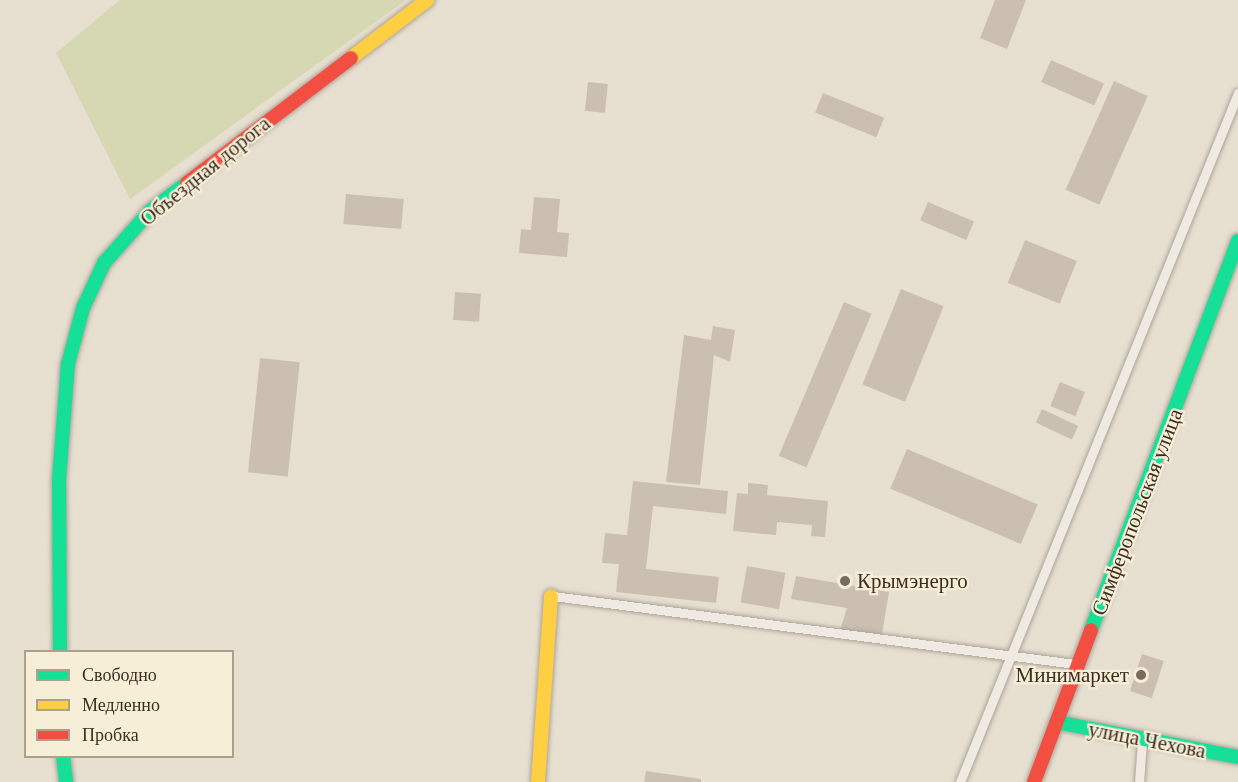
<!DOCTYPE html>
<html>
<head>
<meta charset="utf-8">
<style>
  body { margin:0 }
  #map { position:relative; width:1238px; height:782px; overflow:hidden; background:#e7e0d1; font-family:Georgia,serif }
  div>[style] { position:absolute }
  .green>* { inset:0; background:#d6d7b3 }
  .building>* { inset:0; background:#cbbfb2; transform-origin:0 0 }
  .roads { filter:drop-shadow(0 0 2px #ada599) drop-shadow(0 0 2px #ada599) }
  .lane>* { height:9px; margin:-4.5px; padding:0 4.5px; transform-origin:4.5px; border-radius:4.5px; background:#efebe3 }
  .fast>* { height:14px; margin:-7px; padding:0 7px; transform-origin:7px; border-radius:7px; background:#16e098 }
  .slow>* { height:14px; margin:-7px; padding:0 7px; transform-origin:7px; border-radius:7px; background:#ffcf43 }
  .jam>* { height:14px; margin:-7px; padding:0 7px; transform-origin:7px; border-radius:7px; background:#f24e42 }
  .dots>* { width:16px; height:16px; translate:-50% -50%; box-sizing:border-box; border:3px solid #f7eed8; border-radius:50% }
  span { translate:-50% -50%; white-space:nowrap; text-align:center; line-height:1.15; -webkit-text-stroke:4.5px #f7eed8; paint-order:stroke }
  .street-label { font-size:21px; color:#3d2e20 }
  .poi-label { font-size:21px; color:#3d2e20 }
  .left { translate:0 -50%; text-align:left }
  .right { translate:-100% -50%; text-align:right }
  .legend { position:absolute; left:24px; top:650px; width:210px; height:108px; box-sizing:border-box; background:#f7eed8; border:2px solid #ada18e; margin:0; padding:8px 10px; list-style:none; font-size:18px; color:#3d2e20 }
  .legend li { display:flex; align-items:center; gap:12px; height:30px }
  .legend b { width:30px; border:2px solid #ada18e }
</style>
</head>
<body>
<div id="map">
  <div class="green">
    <i style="clip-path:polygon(120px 0,406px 0,130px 199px,56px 53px)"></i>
  </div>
  <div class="building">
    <i style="clip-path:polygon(995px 0,1026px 0,1007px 49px,980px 38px)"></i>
    <i style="left:1051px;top:60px;width:58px;height:24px;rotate:24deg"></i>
    <i style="left:1114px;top:81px;width:37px;height:119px;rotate:24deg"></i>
    <i style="left:588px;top:82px;width:20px;height:29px;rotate:6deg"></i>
    <i style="left:823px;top:93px;width:66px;height:21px;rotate:22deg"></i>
    <i style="left:346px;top:194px;width:58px;height:30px;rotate:5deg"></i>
    <i style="clip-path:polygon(534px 197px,560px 199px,557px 232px,569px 233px,567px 257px,519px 253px,521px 229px,531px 230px)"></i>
    <i style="left:928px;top:202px;width:50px;height:20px;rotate:23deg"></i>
    <i style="left:1025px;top:240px;width:56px;height:46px;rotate:22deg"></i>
    <i style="left:901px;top:289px;width:46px;height:103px;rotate:22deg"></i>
    <i style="left:455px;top:292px;width:26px;height:28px;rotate:4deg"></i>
    <i style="left:844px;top:302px;width:30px;height:167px;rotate:23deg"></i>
    <i style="clip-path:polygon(713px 326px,735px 330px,730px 362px,714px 355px,700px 485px,666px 482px,684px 335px,711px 340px)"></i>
    <i style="left:260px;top:358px;width:40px;height:115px;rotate:6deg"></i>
    <i style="left:1060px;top:382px;width:27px;height:26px;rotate:22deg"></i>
    <i style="left:1042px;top:409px;width:40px;height:15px;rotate:25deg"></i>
    <i style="left:907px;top:449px;width:142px;height:43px;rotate:23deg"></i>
    <i style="clip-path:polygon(633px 481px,728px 491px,726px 514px,653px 506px,646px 569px,719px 577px,716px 603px,616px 592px,619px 564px,602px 563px,605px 533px,627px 535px)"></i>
    <i style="clip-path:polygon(748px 483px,768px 485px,767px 495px,828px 501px,825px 537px,811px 536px,812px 525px,777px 522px,776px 535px,733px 531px,737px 493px,748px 494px)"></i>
    <i style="left:747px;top:566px;width:39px;height:37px;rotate:10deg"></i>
    <i style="clip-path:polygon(796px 576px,889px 592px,882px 634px,840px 630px,847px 608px,791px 599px)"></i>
    <i style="left:1142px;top:654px;width:23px;height:39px;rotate:18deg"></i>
    <i style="clip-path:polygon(646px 771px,701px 779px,701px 782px,644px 782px)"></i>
  </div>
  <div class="roads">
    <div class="lane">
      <i style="left:553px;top:596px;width:526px;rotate:7.42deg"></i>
      <i style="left:960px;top:782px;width:743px;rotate:-68.03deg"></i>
      <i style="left:1139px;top:782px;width:40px;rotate:-85.7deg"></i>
    </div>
    <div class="fast">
      <i style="left:1091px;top:630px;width:416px;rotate:-69.3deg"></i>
      <i style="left:60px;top:652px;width:172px;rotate:-90.3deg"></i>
      <i style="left:59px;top:480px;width:116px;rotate:-85.6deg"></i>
      <i style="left:68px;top:364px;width:58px;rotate:-75deg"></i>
      <i style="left:83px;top:308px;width:50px;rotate:-65deg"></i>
      <i style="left:104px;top:263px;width:69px;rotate:-48.5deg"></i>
      <i style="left:150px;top:211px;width:46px;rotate:-37.1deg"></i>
      <i style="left:1056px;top:722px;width:185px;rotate:10.9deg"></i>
      <i style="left:63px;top:756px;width:26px;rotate:83deg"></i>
    </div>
    <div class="slow">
      <i style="left:351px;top:58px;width:96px;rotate:-37.3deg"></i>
      <i style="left:538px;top:782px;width:186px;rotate:-86deg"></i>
    </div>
    <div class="jam">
      <i style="left:187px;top:183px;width:206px;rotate:-37.3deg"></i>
      <i style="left:1034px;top:782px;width:162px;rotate:-69.4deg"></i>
    </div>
  </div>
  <div class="dots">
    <i style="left:845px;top:581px;background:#786c5e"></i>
    <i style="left:1141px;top:675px;background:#786c5e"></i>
  </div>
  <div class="street-label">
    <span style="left:205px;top:171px;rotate:-39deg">Объездная дорога</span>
    <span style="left:1137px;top:512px;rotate:-69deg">Симферопольская улица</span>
    <span style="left:1147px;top:740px;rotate:11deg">улица Чехова</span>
  </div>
  <div class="poi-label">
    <span class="left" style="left:857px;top:581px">Крымэнерго</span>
    <span class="right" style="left:1129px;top:675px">Минимаркет</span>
  </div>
  <ul class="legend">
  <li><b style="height:8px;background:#16e098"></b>Свободно</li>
  <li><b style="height:8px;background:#ffcf43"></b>Медленно</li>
  <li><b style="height:8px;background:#f24e42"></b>Пробка</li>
  </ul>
</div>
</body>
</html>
